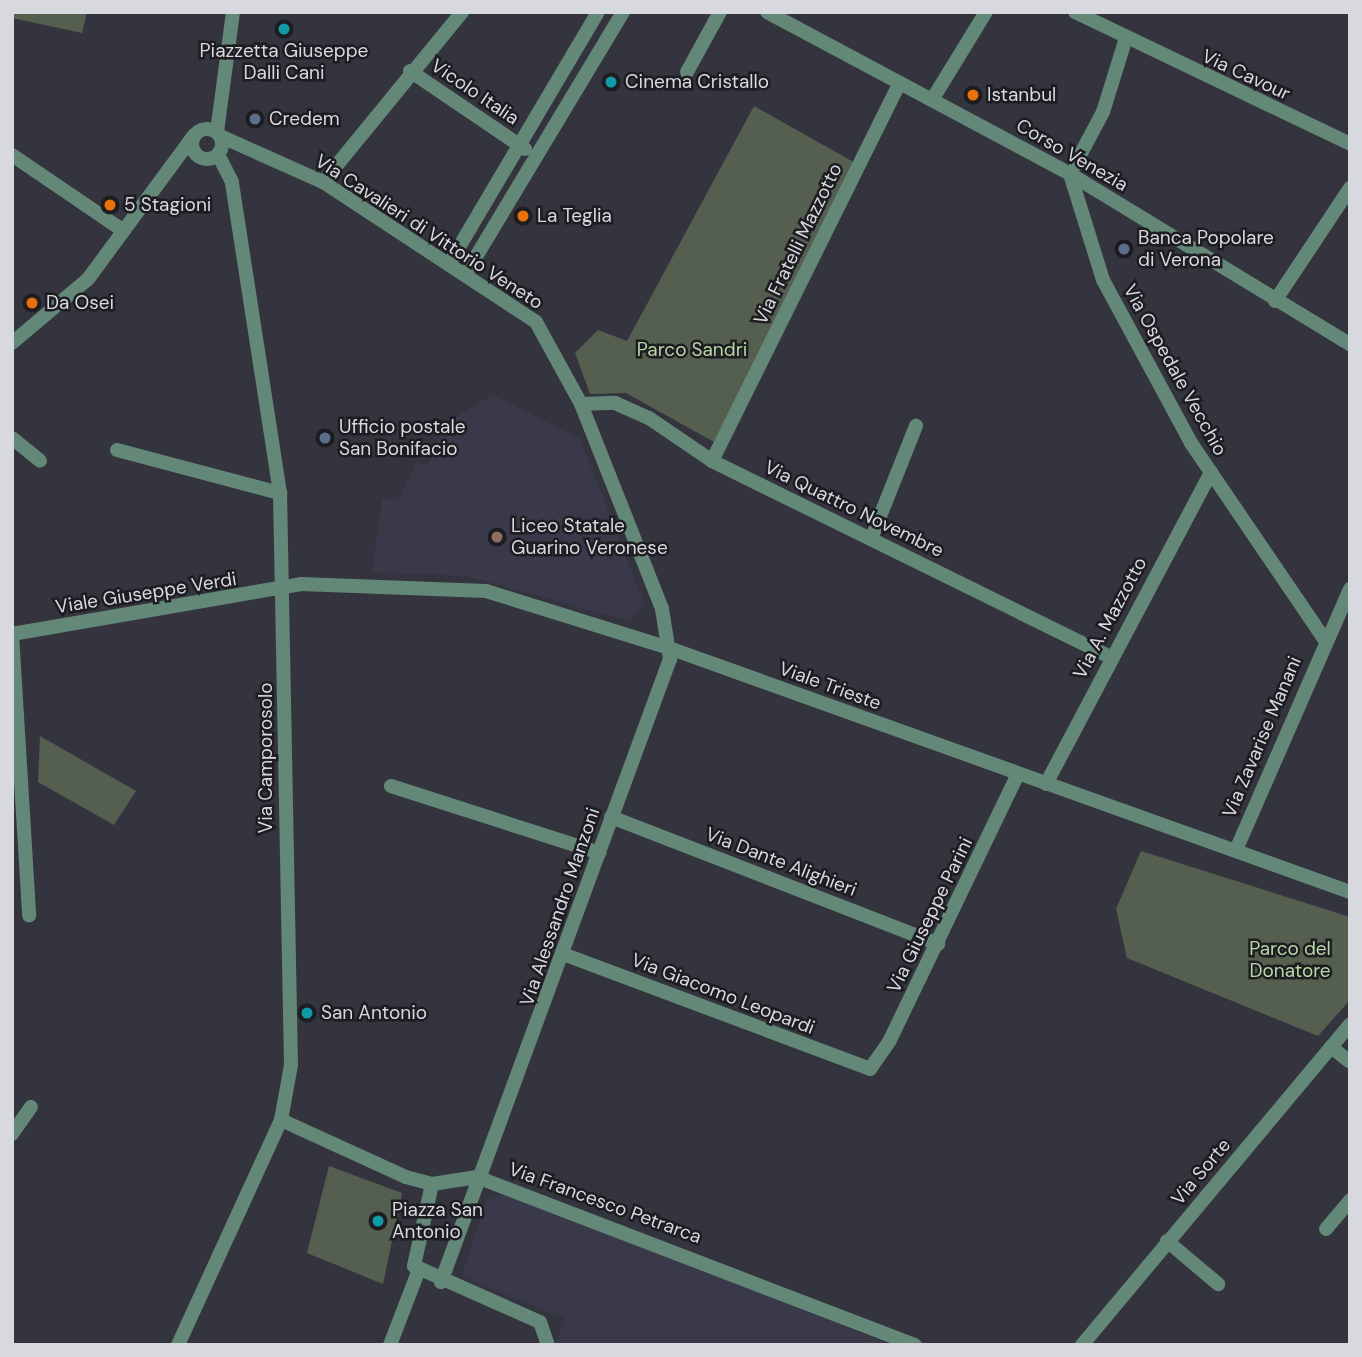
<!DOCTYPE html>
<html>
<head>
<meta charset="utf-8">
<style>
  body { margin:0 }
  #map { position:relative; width:1362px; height:1357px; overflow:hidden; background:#34343e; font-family:"DM Sans",sans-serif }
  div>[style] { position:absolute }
  .built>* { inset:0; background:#3a394a }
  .green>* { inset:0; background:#545f4f }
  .minor>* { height:14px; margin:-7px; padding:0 7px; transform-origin:7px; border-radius:7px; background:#638878 }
  .tertiary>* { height:14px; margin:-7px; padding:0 7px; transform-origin:7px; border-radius:7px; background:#638878 }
  .tertiary>.ring { margin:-7px; padding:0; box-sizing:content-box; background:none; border:14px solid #638878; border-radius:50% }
  .dots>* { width:19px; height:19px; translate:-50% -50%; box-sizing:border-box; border:4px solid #1c1c21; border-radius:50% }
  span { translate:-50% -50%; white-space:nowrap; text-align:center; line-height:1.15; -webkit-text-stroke:5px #1c1c21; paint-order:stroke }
  .poi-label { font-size:19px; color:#d8d8df }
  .left { translate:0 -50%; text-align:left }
  .street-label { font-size:19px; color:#d8d8df }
  .park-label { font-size:19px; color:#b5d8a5 }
  .frame { position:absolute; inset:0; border:14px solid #d8d8df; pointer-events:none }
</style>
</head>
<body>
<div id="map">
  <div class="built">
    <i style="clip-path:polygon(493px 395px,580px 439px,644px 603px,629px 621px,467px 576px,372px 572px,382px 499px,398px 501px,416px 463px,428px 465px,444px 424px)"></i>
    <i style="clip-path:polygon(501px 1193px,554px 1212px,892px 1345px,555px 1345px,565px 1319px,462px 1276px,486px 1200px)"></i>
  </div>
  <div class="green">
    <i style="clip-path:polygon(12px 12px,87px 12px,82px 33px,12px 18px)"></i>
    <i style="clip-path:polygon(754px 106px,857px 164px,714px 442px,626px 393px,590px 394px,575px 353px,598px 330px,627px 341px)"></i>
    <i style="clip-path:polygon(40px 736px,136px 791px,114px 825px,38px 782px)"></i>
    <i style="clip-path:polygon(1141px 851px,1350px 917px,1350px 1000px,1318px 1036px,1127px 958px,1116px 909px)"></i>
    <i style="clip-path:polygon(329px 1166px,402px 1193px,383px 1284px,307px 1253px)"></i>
  </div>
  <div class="minor">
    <i style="left:1075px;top:12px;width:305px;rotate:25.6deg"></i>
    <i style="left:1125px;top:41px;width:74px;rotate:107.2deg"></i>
    <i style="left:1103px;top:112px;width:70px;rotate:118deg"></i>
    <i style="left:1070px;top:174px;width:111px;rotate:72.7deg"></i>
    <i style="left:1103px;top:280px;width:185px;rotate:61.6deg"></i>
    <i style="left:1191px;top:443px;width:237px;rotate:55.8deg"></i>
    <i style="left:410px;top:71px;width:139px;rotate:34.1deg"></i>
    <i style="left:687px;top:72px;width:68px;rotate:-61.2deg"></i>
    <i style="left:932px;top:100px;width:103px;rotate:-58.5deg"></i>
    <i style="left:220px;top:136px;width:113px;rotate:24.1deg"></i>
    <i style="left:323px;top:182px;width:255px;rotate:33.3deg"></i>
    <i style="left:536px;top:322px;width:94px;rotate:61.2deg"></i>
    <i style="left:581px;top:404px;width:220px;rotate:68.4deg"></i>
    <i style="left:662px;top:609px;width:51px;rotate:80.9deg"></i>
    <i style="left:670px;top:659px;width:664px;rotate:110.18deg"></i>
    <i style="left:12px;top:155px;width:135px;rotate:34.2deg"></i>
    <i style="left:323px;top:182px;width:220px;rotate:-50.7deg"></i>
    <i style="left:449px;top:264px;width:293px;rotate:-59.4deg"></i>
    <i style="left:465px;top:275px;width:307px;rotate:-59deg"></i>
    <i style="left:1275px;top:301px;width:136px;rotate:-56.4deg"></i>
    <i style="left:581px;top:404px;width:34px;rotate:-2deg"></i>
    <i style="left:615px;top:403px;width:37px;rotate:24deg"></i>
    <i style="left:649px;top:418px;width:76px;rotate:34.3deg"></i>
    <i style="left:712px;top:461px;width:444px;rotate:26.2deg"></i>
    <i style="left:12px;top:438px;width:36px;rotate:39deg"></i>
    <i style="left:117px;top:450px;width:169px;rotate:14.8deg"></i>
    <i style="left:712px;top:461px;width:422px;rotate:-63.6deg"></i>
    <i style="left:871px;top:539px;width:122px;rotate:-68.3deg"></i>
    <i style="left:12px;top:634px;width:282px;rotate:86.5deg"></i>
    <i style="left:1046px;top:784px;width:353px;rotate:-62.1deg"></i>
    <i style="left:391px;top:786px;width:219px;rotate:17.8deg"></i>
    <i style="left:611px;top:817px;width:351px;rotate:21.2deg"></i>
    <i style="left:1236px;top:850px;width:285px;rotate:-66.4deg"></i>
    <i style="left:563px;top:954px;width:328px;rotate:20.5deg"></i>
    <i style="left:870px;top:1069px;width:33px;rotate:-55deg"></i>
    <i style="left:889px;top:1042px;width:297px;rotate:-64.3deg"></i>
    <i style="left:1331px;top:1047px;width:24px;rotate:38deg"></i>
    <i style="left:281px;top:1120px;width:137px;rotate:24.5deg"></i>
    <i style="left:406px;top:1177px;width:27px;rotate:15deg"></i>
    <i style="left:432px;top:1184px;width:46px;rotate:-8.8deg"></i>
    <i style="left:477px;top:1177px;width:469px;rotate:21deg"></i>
    <i style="left:12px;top:1134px;width:33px;rotate:-55deg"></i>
    <i style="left:432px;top:1184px;width:84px;rotate:102.4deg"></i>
    <i style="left:414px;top:1266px;width:138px;rotate:24deg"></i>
    <i style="left:540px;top:1322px;width:24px;rotate:71deg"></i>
    <i style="left:1326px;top:1229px;width:38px;rotate:-50deg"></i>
    <i style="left:1167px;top:1241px;width:67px;rotate:40.1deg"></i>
    <i style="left:390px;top:1345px;width:78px;rotate:-69deg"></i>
    <i style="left:1082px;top:1345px;width:418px;rotate:-50.1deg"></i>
  </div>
  <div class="tertiary">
    <i style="left:767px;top:12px;width:344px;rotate:28.1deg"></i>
    <i style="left:1070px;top:174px;width:328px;rotate:31.3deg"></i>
    <i class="ring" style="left:192px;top:129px;width:16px;height:16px"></i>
    <i style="left:217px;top:132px;width:121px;rotate:-82.4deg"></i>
    <i style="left:12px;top:343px;width:99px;rotate:-40.1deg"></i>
    <i style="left:88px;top:279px;width:179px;rotate:-53.6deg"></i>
    <i style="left:12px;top:634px;width:293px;rotate:-9.8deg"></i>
    <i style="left:301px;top:584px;width:185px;rotate:2.2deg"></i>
    <i style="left:486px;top:591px;width:192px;rotate:17.3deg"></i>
    <i style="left:669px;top:648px;width:723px;rotate:19.71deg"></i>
    <i style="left:178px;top:1345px;width:247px;rotate:-65.4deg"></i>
    <i style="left:281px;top:1120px;width:56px;rotate:-79.7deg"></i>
    <i style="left:291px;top:1065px;width:572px;rotate:-91.1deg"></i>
    <i style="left:280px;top:493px;width:315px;rotate:-98.8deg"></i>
    <i style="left:232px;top:182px;width:30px;rotate:-117deg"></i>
  </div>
  <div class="dots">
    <i style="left:284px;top:29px;background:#0f9aa8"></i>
    <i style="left:611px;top:82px;background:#0f9aa8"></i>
    <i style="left:973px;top:95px;background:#e8710a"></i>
    <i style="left:255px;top:119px;background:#5c6f8a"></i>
    <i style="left:110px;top:205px;background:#e8710a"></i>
    <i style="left:523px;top:216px;background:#e8710a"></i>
    <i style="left:1124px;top:249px;background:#5c6f8a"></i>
    <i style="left:32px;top:303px;background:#e8710a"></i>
    <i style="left:325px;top:438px;background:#5c6f8a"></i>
    <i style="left:497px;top:537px;background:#8d6e63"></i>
    <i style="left:307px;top:1013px;background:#0f9aa8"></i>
    <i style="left:378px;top:1221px;background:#0f9aa8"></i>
  </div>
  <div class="poi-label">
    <span style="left:284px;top:62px">Piazzetta Giuseppe<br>Dalli Cani</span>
    <span class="left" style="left:625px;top:82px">Cinema Cristallo</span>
    <span class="left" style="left:987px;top:95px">Istanbul</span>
    <span class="left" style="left:269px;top:119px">Credem</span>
    <span class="left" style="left:124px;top:205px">5 Stagioni</span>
    <span class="left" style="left:537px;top:216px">La Teglia</span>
    <span class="left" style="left:1138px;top:249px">Banca Popolare<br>di Verona</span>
    <span class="left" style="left:46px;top:303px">Da Osei</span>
    <span class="left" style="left:339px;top:438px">Ufficio postale<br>San Bonifacio</span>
    <span class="left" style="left:511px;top:537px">Liceo Statale<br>Guarino Veronese</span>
    <span class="left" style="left:321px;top:1013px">San Antonio</span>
    <span class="left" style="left:392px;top:1221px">Piazza San<br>Antonio</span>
  </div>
  <div class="street-label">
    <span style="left:1246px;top:75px;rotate:25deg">Via Cavour</span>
    <span style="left:475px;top:92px;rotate:34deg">Vicolo Italia</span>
    <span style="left:1072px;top:155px;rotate:30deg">Corso Venezia</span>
    <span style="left:429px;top:232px;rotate:33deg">Via Cavalieri di Vittorio Veneto</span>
    <span style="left:798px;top:244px;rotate:-64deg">Via Fratelli Mazzotto</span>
    <span style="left:1175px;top:370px;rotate:61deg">Via Ospedale Vecchio</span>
    <span style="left:854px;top:509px;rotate:26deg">Via Quattro Novembre</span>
    <span style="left:146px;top:593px;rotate:-9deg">Viale Giuseppe Verdi</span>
    <span style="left:1110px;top:618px;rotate:-62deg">Via A. Mazzotto</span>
    <span style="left:830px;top:686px;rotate:20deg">Viale Trieste</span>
    <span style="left:1262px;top:737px;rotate:-67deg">Via Zavarise Manani</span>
    <span style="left:266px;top:758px;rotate:-90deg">Via Camporosolo</span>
    <span style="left:781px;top:862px;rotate:21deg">Via Dante Alighieri</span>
    <span style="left:560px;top:907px;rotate:-71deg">Via Alessandro Manzoni</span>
    <span style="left:930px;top:915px;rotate:-64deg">Via Giuseppe Parini</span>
    <span style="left:723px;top:994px;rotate:21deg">Via Giacomo Leopardi</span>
    <span style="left:1201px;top:1172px;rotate:-50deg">Via Sorte</span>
    <span style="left:605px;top:1203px;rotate:20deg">Via Francesco Petrarca</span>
  </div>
  <div class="park-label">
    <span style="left:692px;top:350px">Parco Sandri</span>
    <span style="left:1290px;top:960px">Parco del<br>Donatore</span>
  </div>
  <div class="frame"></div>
</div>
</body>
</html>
